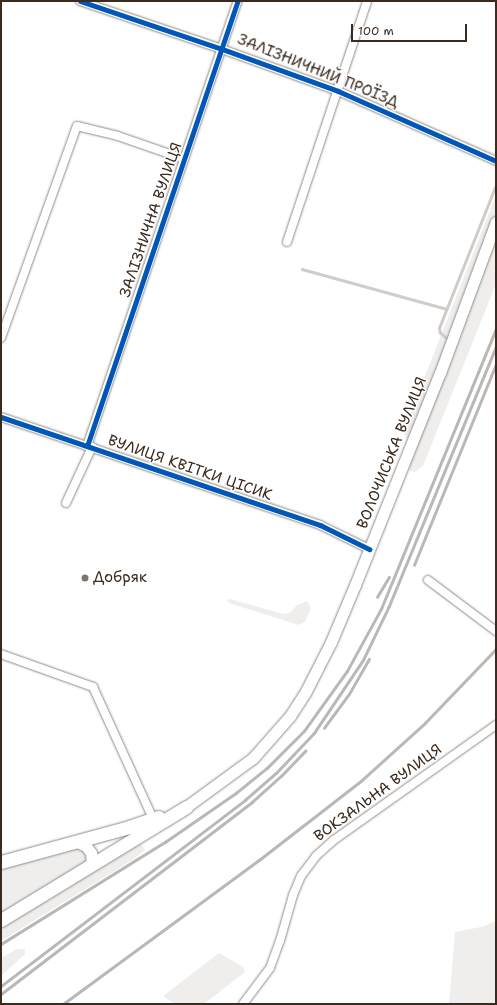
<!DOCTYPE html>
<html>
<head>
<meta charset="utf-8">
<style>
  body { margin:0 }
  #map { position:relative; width:497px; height:1005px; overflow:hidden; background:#fff; font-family:"Shantell Sans",sans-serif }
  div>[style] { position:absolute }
  .built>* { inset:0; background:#efeeed }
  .stream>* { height:2.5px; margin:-1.25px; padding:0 1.25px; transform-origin:1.25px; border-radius:1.25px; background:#d0ccca }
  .roads { filter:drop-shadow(0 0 1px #8e8b88) drop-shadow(0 0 1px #8e8b88) }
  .street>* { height:8px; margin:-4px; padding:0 4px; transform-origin:4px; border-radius:4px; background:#fff }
  .secondary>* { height:11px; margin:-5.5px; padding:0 5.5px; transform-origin:5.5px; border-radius:5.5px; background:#fff }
  .primary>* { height:13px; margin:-6.5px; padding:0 6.5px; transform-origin:6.5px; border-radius:6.5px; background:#fff }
  .rail>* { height:2.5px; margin:-1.25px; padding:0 1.25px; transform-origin:1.25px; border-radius:1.25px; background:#b9b8b6 }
  .cycleway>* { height:5px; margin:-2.5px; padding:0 2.5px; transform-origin:2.5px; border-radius:2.5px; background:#0057b8 }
  .dots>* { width:11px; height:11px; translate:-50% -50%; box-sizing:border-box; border:2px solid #fff; border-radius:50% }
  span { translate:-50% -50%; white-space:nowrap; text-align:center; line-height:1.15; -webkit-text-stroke:3px #fff; paint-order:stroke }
  .street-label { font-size:15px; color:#3b2a1e }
  .poi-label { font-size:15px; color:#3b2a1e }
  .left { translate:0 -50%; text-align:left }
  .frame { position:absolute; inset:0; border:2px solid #3b2a1e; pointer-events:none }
  .scale { position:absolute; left:351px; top:24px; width:116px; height:18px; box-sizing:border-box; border:2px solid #3b2a1e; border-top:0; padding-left:5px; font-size:12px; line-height:14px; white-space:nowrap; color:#3b2a1e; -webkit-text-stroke:3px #fff; paint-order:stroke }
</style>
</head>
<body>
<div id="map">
  <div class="built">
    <i style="clip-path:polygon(496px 195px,496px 213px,470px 284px,412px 437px,406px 438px,403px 432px)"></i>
    <i style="clip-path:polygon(496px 241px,496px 284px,423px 466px,415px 472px,410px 471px,408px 465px)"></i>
    <i style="clip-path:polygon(230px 599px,283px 614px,290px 613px,297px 605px,307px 601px,311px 608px,305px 622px,299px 625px,229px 603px,227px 600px)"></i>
    <i style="clip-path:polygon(137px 837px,145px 850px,134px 859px,1px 941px,1px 866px,72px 846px,83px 850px,91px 864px)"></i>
    <i style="clip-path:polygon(496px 921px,496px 1004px,449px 1004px,455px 932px,481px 927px)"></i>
    <i style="clip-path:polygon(17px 949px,25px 949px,25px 954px,1px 976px,1px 958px)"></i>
    <i style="clip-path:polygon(219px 953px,243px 967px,245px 972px,204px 1004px,175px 1004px,163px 996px)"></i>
  </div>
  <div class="stream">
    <i style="left:302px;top:269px;width:150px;rotate:15.4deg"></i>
    <i style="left:446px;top:338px;width:8px;rotate:-140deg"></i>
    <i style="left:440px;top:333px;width:5px;rotate:-101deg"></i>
    <i style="left:439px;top:328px;width:154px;rotate:-68.3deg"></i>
  </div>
  <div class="roads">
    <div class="street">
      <i style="left:80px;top:1px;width:150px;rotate:18.7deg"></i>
      <i style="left:222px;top:49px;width:123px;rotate:19.9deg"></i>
      <i style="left:338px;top:91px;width:173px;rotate:23.9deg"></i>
      <i style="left:287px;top:242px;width:254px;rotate:-71.6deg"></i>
      <i style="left:1px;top:338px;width:225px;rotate:-70.3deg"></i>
      <i style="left:77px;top:126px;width:42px;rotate:13.7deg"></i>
      <i style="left:118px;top:136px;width:70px;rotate:19.2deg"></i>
      <i style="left:1px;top:417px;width:337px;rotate:18.7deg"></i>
      <i style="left:320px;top:525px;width:55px;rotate:26.1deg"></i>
      <i style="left:87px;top:446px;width:470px;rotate:-71.3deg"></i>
      <i style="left:66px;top:503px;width:62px;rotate:-65.1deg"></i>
      <i style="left:428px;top:580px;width:85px;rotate:36.9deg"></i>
      <i style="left:1px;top:654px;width:98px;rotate:19.7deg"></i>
      <i style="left:93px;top:687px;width:149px;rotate:65.5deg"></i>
      <i style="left:243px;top:1004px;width:45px;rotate:-53.1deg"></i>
      <i style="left:270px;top:968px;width:29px;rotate:-70deg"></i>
      <i style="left:280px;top:941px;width:48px;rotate:-74.2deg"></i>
      <i style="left:293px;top:895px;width:21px;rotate:-67deg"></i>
      <i style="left:301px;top:876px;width:25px;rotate:-53deg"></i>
      <i style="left:316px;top:856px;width:24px;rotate:-42deg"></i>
      <i style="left:334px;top:840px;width:199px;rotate:-35.4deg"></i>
    </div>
    <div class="secondary">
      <i style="left:186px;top:807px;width:83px;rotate:-36.2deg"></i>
      <i style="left:253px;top:758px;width:56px;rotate:-48.6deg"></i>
      <i style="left:290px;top:716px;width:27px;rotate:-57deg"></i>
      <i style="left:305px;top:693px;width:57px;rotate:-63deg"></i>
      <i style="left:331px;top:642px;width:62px;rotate:-67.2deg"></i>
      <i style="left:355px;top:585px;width:228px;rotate:-68.2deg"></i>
      <i style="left:440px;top:373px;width:161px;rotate:-69.7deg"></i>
      <i style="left:76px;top:841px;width:11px;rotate:27deg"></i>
      <i style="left:86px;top:846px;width:9px;rotate:54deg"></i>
      <i style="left:91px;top:853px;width:11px;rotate:85deg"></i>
    </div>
    <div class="primary">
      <i style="left:1px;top:862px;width:133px;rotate:-15.3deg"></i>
      <i style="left:129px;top:827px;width:31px;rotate:-19deg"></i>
      <i style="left:1px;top:920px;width:217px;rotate:-31.4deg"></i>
    </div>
  </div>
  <div class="rail">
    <i style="left:414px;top:565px;width:217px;rotate:-67.8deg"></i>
    <i style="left:377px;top:597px;width:23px;rotate:-59deg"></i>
    <i style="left:324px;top:728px;width:42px;rotate:-53.7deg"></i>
    <i style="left:349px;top:694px;width:40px;rotate:-60.3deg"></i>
    <i style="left:1px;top:944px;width:193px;rotate:-31.9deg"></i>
    <i style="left:165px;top:842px;width:86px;rotate:-34.6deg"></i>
    <i style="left:236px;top:793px;width:40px;rotate:-39deg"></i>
    <i style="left:267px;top:768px;width:52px;rotate:-45deg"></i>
    <i style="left:304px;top:731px;width:74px;rotate:-54.4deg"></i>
    <i style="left:347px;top:671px;width:71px;rotate:-61.3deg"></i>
    <i style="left:381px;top:609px;width:303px;rotate:-67.7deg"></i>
    <i style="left:1px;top:986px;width:307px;rotate:-37.3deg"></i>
    <i style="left:245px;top:800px;width:41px;rotate:-41.1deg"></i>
    <i style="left:276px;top:773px;width:55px;rotate:-46.5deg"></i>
    <i style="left:314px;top:733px;width:88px;rotate:-56.1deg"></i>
    <i style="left:363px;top:660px;width:60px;rotate:-64.3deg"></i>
    <i style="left:389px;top:606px;width:281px;rotate:-67.6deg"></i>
    <i style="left:1px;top:994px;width:316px;rotate:-37.4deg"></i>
    <i style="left:252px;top:802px;width:39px;rotate:-42deg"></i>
    <i style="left:281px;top:776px;width:35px;rotate:-46deg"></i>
    <i style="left:63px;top:1004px;width:243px;rotate:-36.3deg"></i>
    <i style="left:259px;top:860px;width:130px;rotate:-37.8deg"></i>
    <i style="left:362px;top:780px;width:85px;rotate:-42.1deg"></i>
    <i style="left:425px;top:723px;width:103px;rotate:-46.2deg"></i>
  </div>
  <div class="cycleway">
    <i style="left:80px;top:1px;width:150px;rotate:18.7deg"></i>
    <i style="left:222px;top:49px;width:123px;rotate:19.9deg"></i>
    <i style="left:338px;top:91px;width:173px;rotate:23.9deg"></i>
    <i style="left:1px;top:417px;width:337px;rotate:18.7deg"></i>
    <i style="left:320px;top:525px;width:55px;rotate:26.1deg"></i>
    <i style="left:87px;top:446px;width:470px;rotate:-71.3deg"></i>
  </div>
  <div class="dots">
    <i style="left:85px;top:578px;background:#80756d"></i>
  </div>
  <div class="street-label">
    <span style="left:318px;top:71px;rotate:22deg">ЗАЛІЗНИЧНИЙ ПРОЇЗД</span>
    <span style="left:151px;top:220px;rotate:-71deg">ЗАЛІЗНИЧНА ВУЛИЦЯ</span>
    <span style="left:392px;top:453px;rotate:-68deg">ВОЛОЧИСЬКА ВУЛИЦЯ</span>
    <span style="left:190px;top:468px;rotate:19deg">ВУЛИЦЯ КВІТКИ ЦІСИК</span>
    <span style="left:378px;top:793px;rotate:-36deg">ВОКЗАЛЬНА ВУЛИЦЯ</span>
  </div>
  <div class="poi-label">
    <span class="left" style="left:93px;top:578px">Добряк</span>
  </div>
  <div class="frame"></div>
  <div class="scale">100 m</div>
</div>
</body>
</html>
